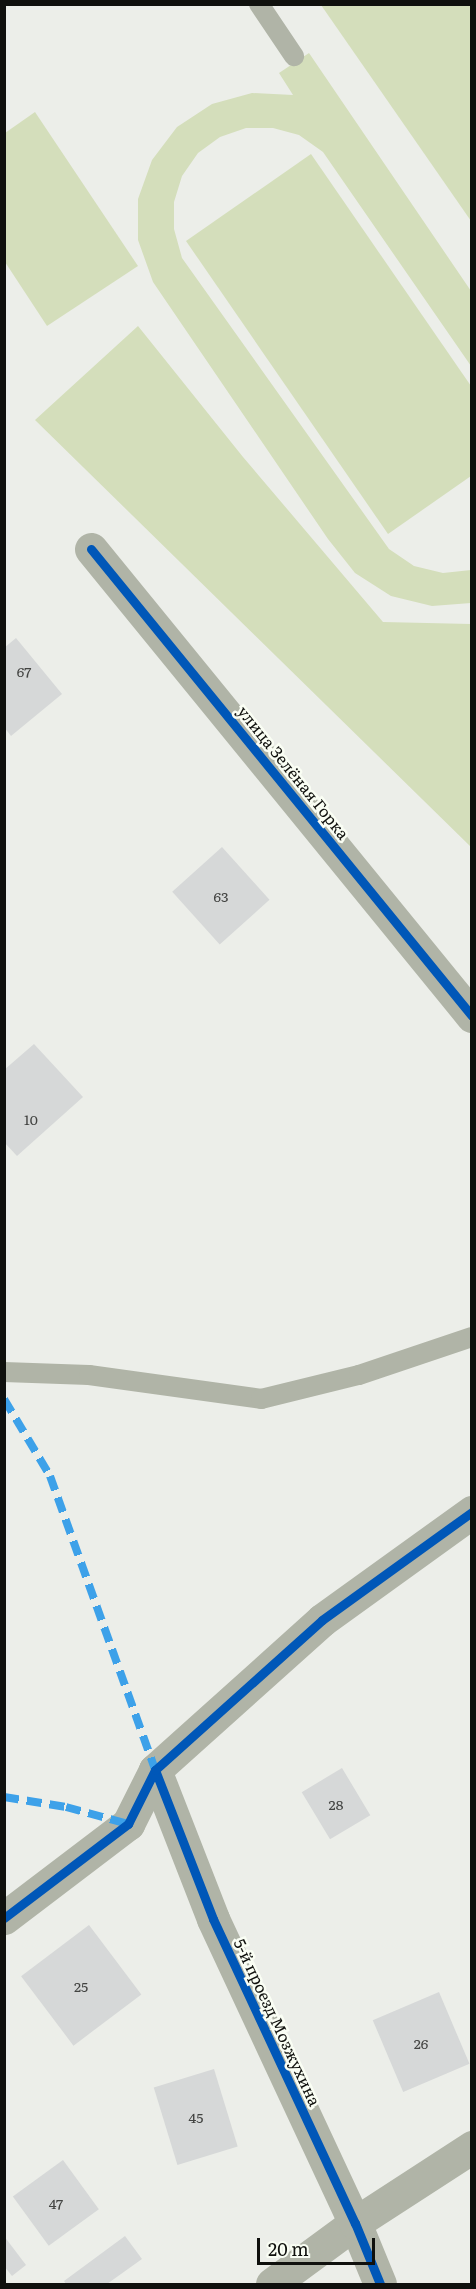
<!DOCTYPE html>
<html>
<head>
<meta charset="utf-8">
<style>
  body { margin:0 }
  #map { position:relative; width:476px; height:2289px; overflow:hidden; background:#eceee9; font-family:Literata,serif }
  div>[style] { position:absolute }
  .green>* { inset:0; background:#d4debb }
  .building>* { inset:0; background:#d6d8d8; transform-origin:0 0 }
  .lane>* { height:20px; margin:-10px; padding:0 10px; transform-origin:10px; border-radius:10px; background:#b0b4a7 }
  .street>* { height:33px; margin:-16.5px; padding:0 16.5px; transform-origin:16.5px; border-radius:16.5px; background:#b0b4a7 }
  .quiet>* { height:8px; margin-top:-4px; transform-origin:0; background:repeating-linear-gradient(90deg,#3da1e9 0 15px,transparent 0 23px) }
  .cycleway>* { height:9px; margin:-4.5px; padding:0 4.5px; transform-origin:4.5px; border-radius:4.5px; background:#0057b8 }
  span { translate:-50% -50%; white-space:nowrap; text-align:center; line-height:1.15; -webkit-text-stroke:5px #fafef4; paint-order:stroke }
  .number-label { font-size:14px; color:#434442 }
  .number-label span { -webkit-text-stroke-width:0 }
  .street-label { font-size:16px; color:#0f100d }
  .frame { position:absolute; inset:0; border:6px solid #0f100d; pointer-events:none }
  .scale { position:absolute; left:257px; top:2238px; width:118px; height:27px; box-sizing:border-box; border:3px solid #0f100d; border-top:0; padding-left:8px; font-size:18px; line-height:21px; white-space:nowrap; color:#0f100d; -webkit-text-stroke:4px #fafef4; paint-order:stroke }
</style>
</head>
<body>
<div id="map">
  <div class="green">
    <i style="clip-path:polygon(321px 5px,471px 5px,471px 221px)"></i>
    <i style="clip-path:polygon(309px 53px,471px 291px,471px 366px,323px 152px,299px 135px,273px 128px,246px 128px,220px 137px,198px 153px,182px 176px,174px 202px,174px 229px,182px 258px,389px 549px,414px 566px,443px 573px,471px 570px,471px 603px,432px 606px,391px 596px,355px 573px,328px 539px,153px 282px,138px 240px,138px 199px,152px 160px,177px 127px,212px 104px,252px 93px,293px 95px,279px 73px)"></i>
    <i style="clip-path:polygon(35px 112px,138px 266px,47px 326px,5px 262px,5px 133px)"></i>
    <i style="clip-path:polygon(311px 154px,471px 386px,471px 476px,388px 534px,186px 241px)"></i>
    <i style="clip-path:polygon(138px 326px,243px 457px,383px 622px,471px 624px,471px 847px,35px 420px)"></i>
  </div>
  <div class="building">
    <i style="clip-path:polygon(16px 638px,62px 694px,11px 736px,4px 727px,4px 648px)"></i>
    <i style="left:222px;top:847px;width:71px;height:67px;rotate:48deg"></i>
    <i style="clip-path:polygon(34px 1044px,83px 1097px,17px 1156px,4px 1142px,4px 1070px)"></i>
    <i style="left:342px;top:1768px;width:55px;height:47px;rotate:59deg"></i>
    <i style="left:89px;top:1925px;width:87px;height:85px;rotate:53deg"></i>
    <i style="left:439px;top:1992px;width:78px;height:72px;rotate:67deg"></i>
    <i style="left:214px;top:2069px;width:81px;height:63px;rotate:73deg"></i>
    <i style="left:63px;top:2160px;width:61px;height:62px;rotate:54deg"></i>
    <i style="clip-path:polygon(4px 2236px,26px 2265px,12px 2276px,4px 2266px)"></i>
    <i style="clip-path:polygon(125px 2236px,142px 2259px,107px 2284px,66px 2284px,64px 2281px)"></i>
  </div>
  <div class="lane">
    <i style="left:259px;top:4px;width:63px;rotate:56.1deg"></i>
    <i style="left:4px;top:1372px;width:85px;rotate:2deg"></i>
    <i style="left:89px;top:1375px;width:174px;rotate:7.9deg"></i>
    <i style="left:261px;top:1399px;width:101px;rotate:-13.8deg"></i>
    <i style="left:359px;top:1375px;width:119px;rotate:-18.6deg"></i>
  </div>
  <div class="street">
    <i style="left:91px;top:549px;width:603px;rotate:50.79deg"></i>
    <i style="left:155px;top:1770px;width:160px;rotate:68.7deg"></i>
    <i style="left:213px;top:1919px;width:336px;rotate:65deg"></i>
    <i style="left:355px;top:2223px;width:66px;rotate:67.7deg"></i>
    <i style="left:4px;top:1918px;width:156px;rotate:-37.2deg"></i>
    <i style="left:128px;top:1824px;width:60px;rotate:-63.4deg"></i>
    <i style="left:155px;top:1770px;width:224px;rotate:-41.9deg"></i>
    <i style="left:322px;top:1620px;width:185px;rotate:-35.8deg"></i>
    <i style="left:272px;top:2284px;width:103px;rotate:-36.3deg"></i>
    <i style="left:355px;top:2223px;width:140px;rotate:-33deg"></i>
  </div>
  <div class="quiet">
    <i style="left:4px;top:1399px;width:90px;rotate:59.1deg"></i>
    <i style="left:50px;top:1476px;width:312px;rotate:70.3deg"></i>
    <i style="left:4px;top:1797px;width:63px;rotate:9.2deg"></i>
    <i style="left:66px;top:1807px;width:64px;rotate:15.3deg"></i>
  </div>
  <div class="cycleway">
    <i style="left:91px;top:549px;width:603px;rotate:50.79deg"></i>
    <i style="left:155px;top:1770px;width:160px;rotate:68.7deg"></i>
    <i style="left:213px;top:1919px;width:336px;rotate:65deg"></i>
    <i style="left:355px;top:2223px;width:66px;rotate:67.7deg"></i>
    <i style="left:4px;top:1918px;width:156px;rotate:-37.2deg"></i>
    <i style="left:128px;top:1824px;width:60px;rotate:-63.4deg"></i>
    <i style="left:155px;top:1770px;width:224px;rotate:-41.9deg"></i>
    <i style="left:322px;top:1620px;width:185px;rotate:-35.8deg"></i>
  </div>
  <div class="number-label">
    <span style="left:24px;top:671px">67</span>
    <span style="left:221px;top:896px">63</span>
    <span style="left:31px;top:1119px">10</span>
    <span style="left:336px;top:1804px">28</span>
    <span style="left:81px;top:1986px">25</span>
    <span style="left:421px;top:2043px">26</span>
    <span style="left:196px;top:2117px">45</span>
    <span style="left:56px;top:2203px">47</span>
  </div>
  <div class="street-label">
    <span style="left:294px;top:772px;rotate:51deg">улица Зелёная Горка</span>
    <span style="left:278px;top:2022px;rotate:65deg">5-й проезд Мозжухина</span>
  </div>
  <div class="frame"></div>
  <div class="scale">20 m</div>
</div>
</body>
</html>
